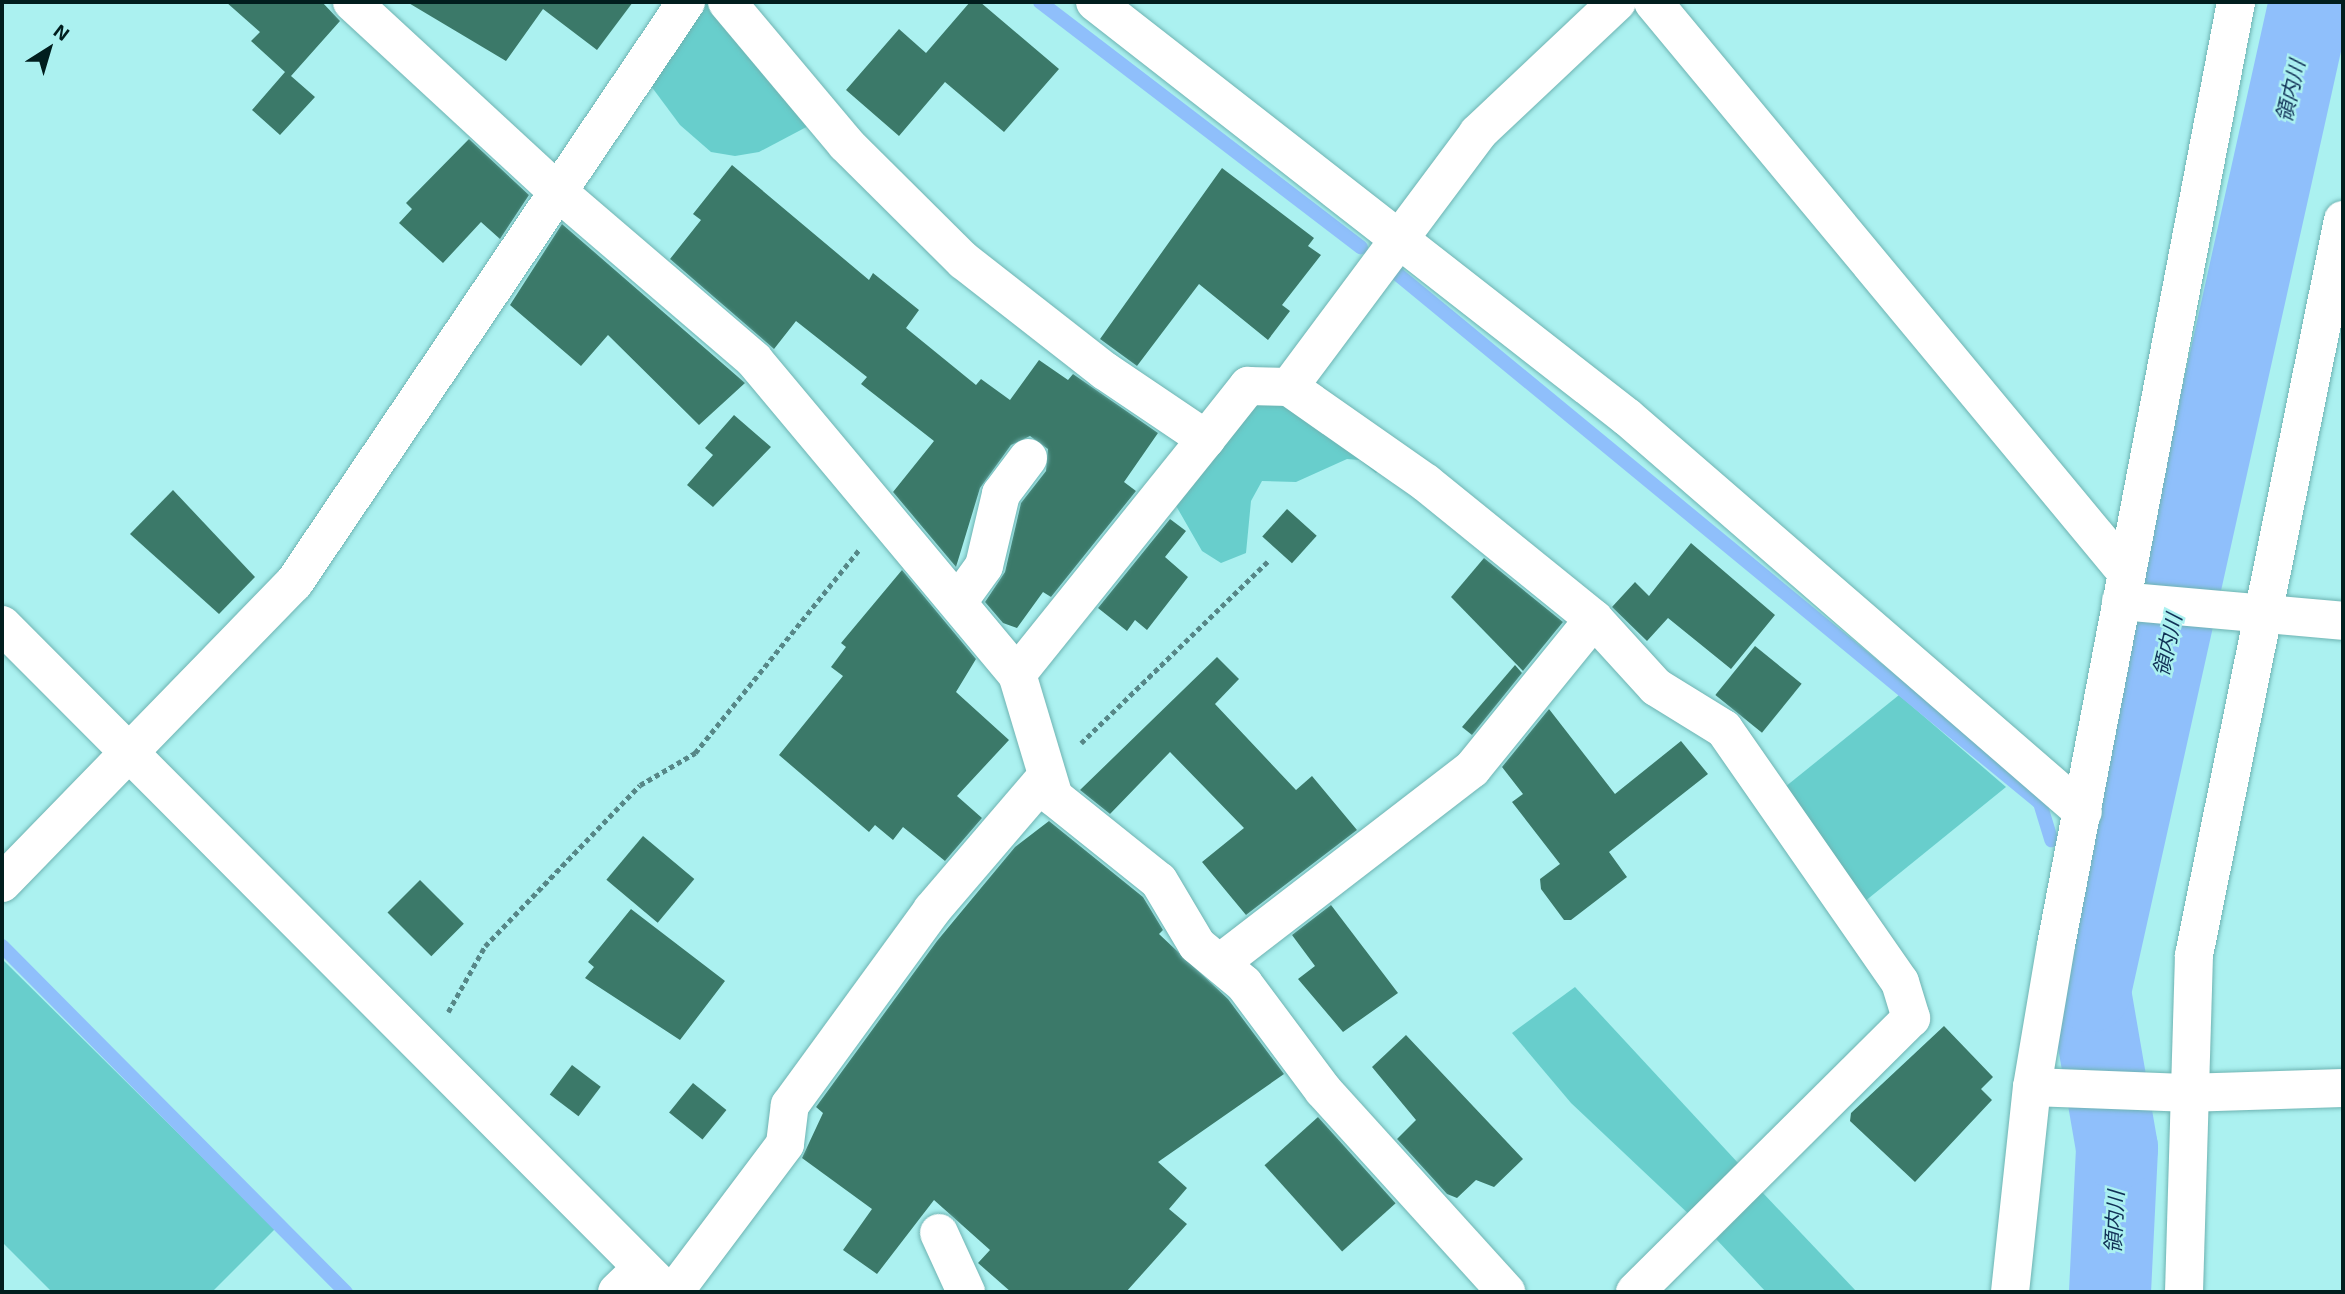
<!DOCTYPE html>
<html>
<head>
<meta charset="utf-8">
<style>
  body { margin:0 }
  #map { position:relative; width:2345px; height:1294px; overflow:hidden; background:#abf1f0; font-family:"Exo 2","Noto Sans JP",sans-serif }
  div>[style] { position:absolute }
  .green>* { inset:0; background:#68cecc }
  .water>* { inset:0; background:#8fbffb }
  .stream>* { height:14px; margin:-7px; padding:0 7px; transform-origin:7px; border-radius:7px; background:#8fbffb }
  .river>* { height:82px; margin:-41px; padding:0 41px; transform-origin:41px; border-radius:41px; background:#8fbffb }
  .building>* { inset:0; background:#3b7969; transform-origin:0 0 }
  .path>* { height:4.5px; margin-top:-2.25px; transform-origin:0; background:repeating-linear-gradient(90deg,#568787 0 5px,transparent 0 8.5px) }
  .roads { filter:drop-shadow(0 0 2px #6eb3b2) drop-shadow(0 0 2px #6eb3b2) }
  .minor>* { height:38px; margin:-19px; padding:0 19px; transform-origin:19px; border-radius:19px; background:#fff }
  span { translate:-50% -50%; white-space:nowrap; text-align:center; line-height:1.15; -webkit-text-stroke:5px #abf1f0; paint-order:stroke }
  .water-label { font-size:21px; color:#103056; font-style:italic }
  .frame { position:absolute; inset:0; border:4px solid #011e1e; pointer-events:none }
  .north { position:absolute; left:14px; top:14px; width:70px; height:70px; -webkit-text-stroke:5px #abf1f0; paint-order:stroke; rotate:37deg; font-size:19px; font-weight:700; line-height:28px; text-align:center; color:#011e1e }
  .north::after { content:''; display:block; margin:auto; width:24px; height:32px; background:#011e1e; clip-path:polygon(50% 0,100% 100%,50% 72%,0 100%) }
</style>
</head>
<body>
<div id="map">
  <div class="green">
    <i style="clip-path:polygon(697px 2px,710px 5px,814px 123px,759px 152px,735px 156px,711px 152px,680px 125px,648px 82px)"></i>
    <i style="clip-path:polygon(1284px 394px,1385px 466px,1376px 473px,1360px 460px,1347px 459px,1296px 482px,1262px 481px,1251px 501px,1246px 553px,1221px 563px,1202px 551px,1171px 497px,1249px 400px)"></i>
    <i style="clip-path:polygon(1899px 695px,2006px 787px,1864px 902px,1785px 787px)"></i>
    <i style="clip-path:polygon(2px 959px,275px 1229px,212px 1292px,52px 1292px,2px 1242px)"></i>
    <i style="clip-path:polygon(1575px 987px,1739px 1164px,1693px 1218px,1571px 1103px,1512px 1033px)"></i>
    <i style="clip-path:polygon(1762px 1192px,1857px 1292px,1766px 1292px,1716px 1239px)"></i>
  </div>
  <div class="water">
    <i style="clip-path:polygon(2096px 1146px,2137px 1147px,2150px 1249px,2149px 1292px,2070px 1292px)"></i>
  </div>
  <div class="stream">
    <i style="left:1040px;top:2px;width:404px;rotate:37.4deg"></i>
    <i style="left:1395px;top:272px;width:835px;rotate:39.46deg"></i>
    <i style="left:2040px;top:803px;width:39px;rotate:73deg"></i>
    <i style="left:2px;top:946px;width:488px;rotate:45.2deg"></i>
  </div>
  <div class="river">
    <i style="left:2110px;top:1292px;width:144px;rotate:-87.2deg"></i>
    <i style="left:2117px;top:1148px;width:159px;rotate:-99.8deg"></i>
    <i style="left:2090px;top:991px;width:1013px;rotate:-77.46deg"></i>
  </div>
  <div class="building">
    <i style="clip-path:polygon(226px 2px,322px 2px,340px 21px,291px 76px,315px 97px,280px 135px,252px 110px,285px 72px,251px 41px,260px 32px)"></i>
    <i style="clip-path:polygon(407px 2px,633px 2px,597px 50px,543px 9px,506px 61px)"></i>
    <i style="clip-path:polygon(970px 2px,980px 2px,1059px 69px,1004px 132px,945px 82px,899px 136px,846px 90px,899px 29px,926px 53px)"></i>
    <i style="clip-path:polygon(469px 139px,529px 195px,500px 239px,481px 222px,443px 263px,399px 223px,412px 209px,406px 203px)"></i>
    <i style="clip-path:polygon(732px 165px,869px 280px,873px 273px,919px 310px,906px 328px,976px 385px,981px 379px,1010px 400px,1039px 360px,1068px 380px,1073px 374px,1158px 433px,1124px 482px,1136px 491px,1051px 597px,1043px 592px,1017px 628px,1003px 623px,985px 602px,1005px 572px,1021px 503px,1046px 471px,1048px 449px,1030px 436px,1011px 445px,980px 488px,956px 567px,893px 492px,934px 441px,861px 384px,867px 377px,796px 321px,774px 349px,670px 259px,701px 220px,693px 214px)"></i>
    <i style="clip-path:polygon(1222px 168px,1314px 238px,1308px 246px,1321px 255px,1282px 305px,1290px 311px,1268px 340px,1199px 284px,1137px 366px,1100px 339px)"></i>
    <i style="clip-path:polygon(562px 224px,745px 383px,699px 425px,608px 335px,581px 366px,510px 305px)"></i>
    <i style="clip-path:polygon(734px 415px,771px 447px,713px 507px,687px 485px,713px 455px,705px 448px)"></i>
    <i style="clip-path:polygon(173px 490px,255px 577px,219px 614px,130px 534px)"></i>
    <i style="left:1287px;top:509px;width:40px;height:37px;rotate:42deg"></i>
    <i style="clip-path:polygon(1170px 519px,1186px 531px,1165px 557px,1188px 577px,1147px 630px,1135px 620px,1127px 631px,1098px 608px)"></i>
    <i style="clip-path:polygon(1691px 543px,1775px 615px,1731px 669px,1668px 618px,1647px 641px,1612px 607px,1635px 582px,1649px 596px)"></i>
    <i style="clip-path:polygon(1484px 558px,1563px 622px,1523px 671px,1451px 597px)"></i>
    <i style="clip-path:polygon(902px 570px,976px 659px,956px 692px,1009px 740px,957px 796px,982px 818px,945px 861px,903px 827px,893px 840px,875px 825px,869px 832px,779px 755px,843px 676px,831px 667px,846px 647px,841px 643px)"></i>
    <i style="left:1755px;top:646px;width:60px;height:63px;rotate:39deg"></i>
    <i style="clip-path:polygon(1217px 657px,1239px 679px,1215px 704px,1296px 790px,1312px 776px,1357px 830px,1246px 915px,1202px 862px,1244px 828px,1170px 752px,1110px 814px,1080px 790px)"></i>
    <i style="clip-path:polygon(1515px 665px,1522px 673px,1472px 735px,1462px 727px)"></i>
    <i style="clip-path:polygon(1549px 709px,1615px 794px,1681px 741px,1708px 774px,1609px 852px,1627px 877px,1571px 920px,1564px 920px,1541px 889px,1540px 879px,1560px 864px,1512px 802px,1523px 794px,1502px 767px)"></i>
    <i style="clip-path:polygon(1049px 821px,1143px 897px,1163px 930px,1159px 934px,1228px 999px,1284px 1074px,1158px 1162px,1187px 1188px,1169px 1209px,1187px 1224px,1126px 1292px,1011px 1292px,978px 1263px,990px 1250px,934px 1200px,877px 1274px,843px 1250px,872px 1209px,802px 1158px,823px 1113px,816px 1107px,937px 941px,1015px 847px)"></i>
    <i style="left:643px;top:836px;width:67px;height:57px;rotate:40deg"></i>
    <i style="left:420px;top:880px;width:62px;height:46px;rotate:45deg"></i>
    <i style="clip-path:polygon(1331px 905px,1398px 993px,1343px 1032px,1298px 979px,1315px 966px,1292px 935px)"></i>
    <i style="clip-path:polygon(631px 909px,725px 981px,680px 1040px,585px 978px,594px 967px,588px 962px)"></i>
    <i style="clip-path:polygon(1944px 1026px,1993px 1077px,1981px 1089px,1992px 1100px,1915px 1182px,1850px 1121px,1851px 1113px)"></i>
    <i style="clip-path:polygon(1406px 1035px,1523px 1159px,1494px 1187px,1476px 1180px,1457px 1198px,1447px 1194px,1397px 1139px,1416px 1120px,1372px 1067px)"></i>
    <i style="left:572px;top:1065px;width:36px;height:37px;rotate:37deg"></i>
    <i style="left:693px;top:1083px;width:43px;height:38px;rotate:39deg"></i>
    <i style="left:1318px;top:1117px;width:116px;height:72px;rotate:48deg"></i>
  </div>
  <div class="path">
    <i style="left:1081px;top:743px;width:262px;rotate:-44.2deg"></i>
    <i style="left:448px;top:1012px;width:76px;rotate:-60.7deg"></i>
    <i style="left:485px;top:946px;width:223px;rotate:-46.1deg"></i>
    <i style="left:640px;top:785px;width:64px;rotate:-30.2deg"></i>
    <i style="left:695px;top:753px;width:261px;rotate:-51.1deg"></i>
  </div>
  <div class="roads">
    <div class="minor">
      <i style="left:352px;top:2px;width:277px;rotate:42.7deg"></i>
      <i style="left:556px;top:190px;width:261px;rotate:40.6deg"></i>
      <i style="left:754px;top:360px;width:410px;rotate:50.1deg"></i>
      <i style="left:1017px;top:674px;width:128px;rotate:73.3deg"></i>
      <i style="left:1054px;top:797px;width:134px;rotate:38.7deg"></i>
      <i style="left:1159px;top:881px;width:74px;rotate:59.3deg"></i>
      <i style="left:1197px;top:945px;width:61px;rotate:39.7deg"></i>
      <i style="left:1244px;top:984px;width:132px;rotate:53.3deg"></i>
      <i style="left:1323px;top:1090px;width:273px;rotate:47.8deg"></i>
      <i style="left:727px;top:2px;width:185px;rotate:50deg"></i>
      <i style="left:846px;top:144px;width:166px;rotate:44.8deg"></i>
      <i style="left:964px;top:261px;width:179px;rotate:38deg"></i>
      <i style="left:1105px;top:371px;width:122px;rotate:34deg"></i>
      <i style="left:1206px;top:439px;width:68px;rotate:-51.6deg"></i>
      <i style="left:1248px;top:386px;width:41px;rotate:1.4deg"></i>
      <i style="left:1289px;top:387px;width:167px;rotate:35deg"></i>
      <i style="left:1426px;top:483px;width:216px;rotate:39deg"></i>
      <i style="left:1594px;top:619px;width:92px;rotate:47.6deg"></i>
      <i style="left:1656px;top:687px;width:80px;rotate:31.7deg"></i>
      <i style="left:1724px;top:729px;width:308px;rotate:55.2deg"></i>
      <i style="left:1900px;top:982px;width:38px;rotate:73deg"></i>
      <i style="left:1911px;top:1018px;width:389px;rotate:135.2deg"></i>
      <i style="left:1095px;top:2px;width:675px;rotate:37.96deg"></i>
      <i style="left:1627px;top:417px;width:603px;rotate:40.9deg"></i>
      <i style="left:1653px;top:2px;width:741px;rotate:50.31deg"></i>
      <i style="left:1289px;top:387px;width:317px;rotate:-53.3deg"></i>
      <i style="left:1478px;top:133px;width:191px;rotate:-43.3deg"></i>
      <i style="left:2121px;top:601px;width:223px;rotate:5.1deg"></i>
      <i style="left:958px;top:602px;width:44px;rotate:-54.2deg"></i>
      <i style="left:984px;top:566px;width:74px;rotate:-76.7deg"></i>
      <i style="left:1001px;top:494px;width:45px;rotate:-53.1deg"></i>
      <i style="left:2px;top:625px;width:942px;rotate:45.09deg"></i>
      <i style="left:1017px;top:674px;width:302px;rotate:-51.2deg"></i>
      <i style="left:2px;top:883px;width:419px;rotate:-45.8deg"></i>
      <i style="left:294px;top:583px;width:701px;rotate:-55.99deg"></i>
      <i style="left:1220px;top:963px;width:318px;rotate:-37.6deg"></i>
      <i style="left:1472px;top:769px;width:193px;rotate:-50.9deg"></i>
      <i style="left:2032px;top:1087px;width:153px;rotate:2.2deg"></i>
      <i style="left:2185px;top:1093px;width:158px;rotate:-1.8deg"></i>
      <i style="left:939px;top:1233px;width:65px;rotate:65.4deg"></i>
      <i style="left:617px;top:1292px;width:35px;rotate:-44deg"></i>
      <i style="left:674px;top:1292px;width:185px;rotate:-53.1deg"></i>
      <i style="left:785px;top:1144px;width:39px;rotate:-83deg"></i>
      <i style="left:790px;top:1105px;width:241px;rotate:-53.9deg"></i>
      <i style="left:932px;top:910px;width:175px;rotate:-49.4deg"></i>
      <i style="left:2010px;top:1292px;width:206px;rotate:-83.9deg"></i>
      <i style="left:2032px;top:1087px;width:144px;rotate:-80.4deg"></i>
      <i style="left:2056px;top:945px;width:960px;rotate:-79.19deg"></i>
      <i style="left:2184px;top:1292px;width:337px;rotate:-88.3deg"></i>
      <i style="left:2194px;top:955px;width:750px;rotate:-78.54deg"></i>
    </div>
  </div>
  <div class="water-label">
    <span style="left:2290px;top:91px;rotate:-77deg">領内川</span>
    <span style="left:2167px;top:645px;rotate:-77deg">領内川</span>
    <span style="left:2114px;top:1222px;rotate:-87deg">領内川</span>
  </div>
  <div class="frame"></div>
  <div class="north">N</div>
</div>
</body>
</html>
